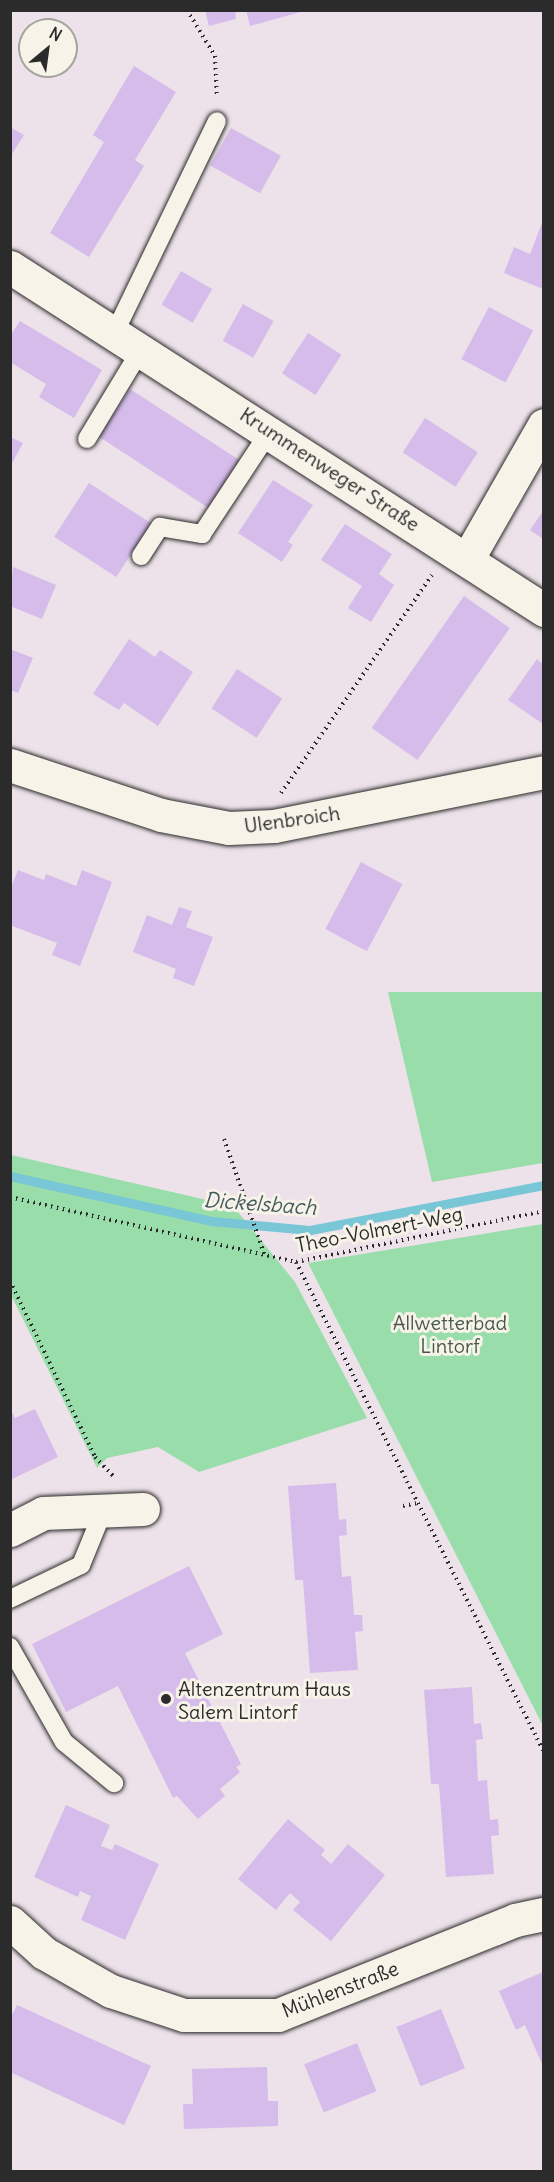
<!DOCTYPE html>
<html>
<head>
<meta charset="utf-8">
<style>
  body { margin:0 }
  #map { position:relative; width:554px; height:2182px; overflow:hidden; background:#ede2e9; font-family:Delius,sans-serif }
  div>[style] { position:absolute }
  .green>* { inset:0; background:#9da }
  .stream>* { height:9px; margin:-4.5px; padding:0 4.5px; transform-origin:4.5px; border-radius:4.5px; background:#78c6d6 }
  .building>* { inset:0; background:#d6bceb; transform-origin:0 0 }
  .path>* { height:4px; margin-top:-2px; transform-origin:0; background:repeating-linear-gradient(90deg,#2b2b2b 0 1.5px,transparent 0 6px) }
  .roads { filter:drop-shadow(0 0 2px #2b2b2b) drop-shadow(0 0 2px #2b2b2b) }
  .lane>* { height:18px; margin:-9px; padding:0 9px; transform-origin:9px; border-radius:9px; background:#f7f3e8 }
  .street>* { height:33px; margin:-16.5px; padding:0 16.5px; transform-origin:16.5px; border-radius:16.5px; background:#f7f3e8 }
  .secondary>* { height:33px; margin:-16.5px; padding:0 16.5px; transform-origin:16.5px; border-radius:16.5px; background:#f7f3e8 }
  .dots>* { width:16px; height:16px; translate:-50% -50%; box-sizing:border-box; border:3px solid #f7f3e8; border-radius:50% }
  span { translate:-50% -50%; white-space:nowrap; text-align:center; line-height:1.15; -webkit-text-stroke:6px #f7f3e8; paint-order:stroke }
  .street-label { font-size:20px; color:#2b2b2b }
  .park-label { font-size:20px; color:#46584b }
  .poi-label { font-size:20px; color:#2b2b2b }
  .left { translate:0 -50%; text-align:left }
  .water-label { font-size:21px; color:#425a5e; font-style:italic }
  .frame { position:absolute; inset:0; border:12px solid #2b2b2b; pointer-events:none }
  .north { position:absolute; left:18px; top:18px; width:60px; height:60px; box-sizing:border-box; background:#f7f3e8; border:2px solid #a5a39c; border-radius:50%; rotate:29deg; font-size:16px; font-weight:700; line-height:24px; text-align:center; color:#2b2b2b }
  .north::after { content:''; display:block; margin:auto; width:21px; height:27px; background:#2b2b2b; clip-path:polygon(50% 0,100% 100%,50% 72%,0 100%) }
</style>
</head>
<body>
<div id="map">
  <div class="green">
    <i style="clip-path:polygon(388px 992px,543px 992px,543px 1163px,432px 1182px)"></i>
    <i style="clip-path:polygon(11px 1155px,233px 1206px,295px 1282px,367px 1418px,199px 1472px,158px 1447px,107px 1458px,97px 1468px,11px 1295px)"></i>
    <i style="clip-path:polygon(543px 1224px,544px 1224px,543px 1726px,308px 1263px)"></i>
  </div>
  <div class="stream">
    <i style="left:10px;top:1176px;width:206px;rotate:12.6deg"></i>
    <i style="left:211px;top:1221px;width:99px;rotate:5.2deg"></i>
    <i style="left:310px;top:1230px;width:238px;rotate:-10.9deg"></i>
  </div>
  <div class="building">
    <i style="clip-path:polygon(205px 10px,241px 10px,241px 11px,235px 13px,236px 19px,209px 26px)"></i>
    <i style="clip-path:polygon(246px 10px,304px 10px,304px 11px,250px 26px)"></i>
    <i style="clip-path:polygon(134px 66px,176px 92px,135px 160px,144px 166px,89px 257px,50px 233px,104px 142px,93px 135px)"></i>
    <i style="clip-path:polygon(10px 127px,24px 135px,10px 157px)"></i>
    <i style="left:231px;top:128px;width:57px;height:43px;rotate:29deg"></i>
    <i style="clip-path:polygon(543px 220px,543px 289px,504px 273px,514px 247px,530px 254px)"></i>
    <i style="left:181px;top:271px;width:36px;height:39px;rotate:30deg"></i>
    <i style="left:243px;top:304px;width:35px;height:42px;rotate:29deg"></i>
    <i style="left:489px;top:307px;width:50px;height:59px;rotate:28deg"></i>
    <i style="clip-path:polygon(20px 321px,102px 370px,74px 418px,39px 397px,46px 384px,10px 362px,10px 336px)"></i>
    <i style="left:308px;top:333px;width:40px;height:48px;rotate:33deg"></i>
    <i style="left:130px;top:389px;width:133px;height:57px;rotate:33deg"></i>
    <i style="left:425px;top:418px;width:63px;height:41px;rotate:33deg"></i>
    <i style="clip-path:polygon(10px 437px,23px 443px,10px 467px)"></i>
    <i style="clip-path:polygon(273px 480px,313px 505px,288px 542px,293px 545px,282px 562px,238px 533px)"></i>
    <i style="left:89px;top:483px;width:74px;height:64px;rotate:33deg"></i>
    <i style="clip-path:polygon(543px 511px,543px 539px,530px 530px)"></i>
    <i style="clip-path:polygon(345px 524px,392px 554px,379px 574px,394px 585px,371px 622px,348px 608px,362px 586px,321px 560px)"></i>
    <i style="clip-path:polygon(13px 567px,56px 585px,42px 619px,10px 606px)"></i>
    <i style="left:464px;top:596px;width:56px;height:161px;rotate:35deg"></i>
    <i style="clip-path:polygon(129px 639px,155px 657px,160px 650px,193px 672px,158px 726px,124px 703px,119px 710px,93px 694px)"></i>
    <i style="clip-path:polygon(10px 649px,33px 658px,18px 693px,10px 690px)"></i>
    <i style="clip-path:polygon(537px 659px,543px 664px,543px 724px,508px 700px)"></i>
    <i style="left:237px;top:669px;width:54px;height:47px;rotate:33deg"></i>
    <i style="left:361px;top:862px;width:47px;height:76px;rotate:28deg"></i>
    <i style="clip-path:polygon(18px 870px,44px 880px,46px 874px,76px 886px,82px 870px,112px 882px,80px 966px,52px 955px,57px 943px,10px 925px,10px 890px)"></i>
    <i style="clip-path:polygon(179px 907px,192px 911px,186px 927px,213px 937px,194px 986px,173px 978px,176px 969px,133px 952px,147px 915px,172px 925px)"></i>
    <i style="clip-path:polygon(10px 1409px,15px 1418px,35px 1409px,58px 1457px,10px 1480px)"></i>
    <i style="clip-path:polygon(336px 1483px,339px 1520px,346px 1519px,347px 1535px,339px 1536px,342px 1577px,351px 1576px,354px 1615px,362px 1615px,363px 1631px,355px 1632px,358px 1670px,310px 1673px,303px 1580px,295px 1580px,288px 1486px)"></i>
    <i style="clip-path:polygon(189px 1566px,223px 1634px,185px 1653px,241px 1764px,236px 1767px,240px 1772px,220px 1789px,225px 1796px,198px 1819px,177px 1796px,173px 1798px,118px 1686px,66px 1712px,32px 1644px)"></i>
    <i style="clip-path:polygon(472px 1687px,474px 1724px,481px 1723px,483px 1739px,476px 1740px,478px 1781px,487px 1780px,490px 1820px,498px 1819px,499px 1835px,491px 1836px,494px 1874px,446px 1877px,439px 1784px,431px 1784px,424px 1690px)"></i>
    <i style="clip-path:polygon(66px 1805px,110px 1825px,101px 1846px,112px 1850px,115px 1844px,159px 1864px,125px 1940px,81px 1920px,91px 1896px,80px 1891px,78px 1897px,34px 1877px)"></i>
    <i style="clip-path:polygon(288px 1819px,325px 1850px,321px 1855px,331px 1864px,348px 1844px,385px 1875px,331px 1941px,293px 1910px,300px 1902px,290px 1893px,276px 1910px,238px 1879px)"></i>
    <i style="clip-path:polygon(543px 1972px,543px 2063px,542px 2064px,525px 2025px,516px 2030px,499px 1991px)"></i>
    <i style="clip-path:polygon(17px 2005px,151px 2066px,124px 2125px,10px 2072px,10px 2019px)"></i>
    <i style="left:441px;top:2009px;width:64px;height:48px;rotate:68deg"></i>
    <i style="left:357px;top:2043px;width:52px;height:57px;rotate:68deg"></i>
    <i style="clip-path:polygon(267px 2067px,268px 2101px,278px 2101px,278px 2126px,184px 2129px,183px 2104px,193px 2104px,192px 2069px)"></i>
  </div>
  <div class="path">
    <i style="left:187px;top:10px;width:54px;rotate:58.7deg"></i>
    <i style="left:215px;top:56px;width:42px;rotate:87.3deg"></i>
    <i style="left:281px;top:793px;width:265px;rotate:-55.3deg"></i>
    <i style="left:224px;top:1139px;width:124px;rotate:70.7deg"></i>
    <i style="left:10px;top:1197px;width:293px;rotate:12.8deg"></i>
    <i style="left:296px;top:1262px;width:253px;rotate:-11.6deg"></i>
    <i style="left:296px;top:1262px;width:549px;rotate:63.16deg"></i>
    <i style="left:10px;top:1281px;width:195px;rotate:64.2deg"></i>
    <i style="left:95px;top:1457px;width:29px;rotate:46deg"></i>
    <i style="left:403px;top:1506px;width:15px;rotate:-11deg"></i>
  </div>
  <div class="roads">
    <div class="lane">
      <i style="left:115px;top:332px;width:234px;rotate:-64.2deg"></i>
      <i style="left:87px;top:439px;width:106px;rotate:-58.9deg"></i>
      <i style="left:141px;top:556px;width:35px;rotate:-57deg"></i>
      <i style="left:160px;top:527px;width:43px;rotate:9.5deg"></i>
      <i style="left:202px;top:534px;width:123px;rotate:-56.6deg"></i>
      <i style="left:10px;top:1599px;width:79px;rotate:-25.6deg"></i>
      <i style="left:81px;top:1565px;width:58px;rotate:-67.8deg"></i>
      <i style="left:10px;top:1647px;width:109px;rotate:60.4deg"></i>
      <i style="left:64px;top:1742px;width:65px;rotate:39.4deg"></i>
    </div>
    <div class="street">
      <i style="left:468px;top:558px;width:153px;rotate:-60.3deg"></i>
      <i style="left:10px;top:1530px;width:37px;rotate:-27deg"></i>
      <i style="left:43px;top:1513px;width:100px;rotate:-2.3deg"></i>
      <i style="left:10px;top:1922px;width:46px;rotate:42.4deg"></i>
      <i style="left:44px;top:1953px;width:77px;rotate:29.6deg"></i>
      <i style="left:111px;top:1991px;width:77px;rotate:18.2deg"></i>
      <i style="left:184px;top:2015px;width:94px"></i>
      <i style="left:278px;top:2015px;width:255px;rotate:-21.8deg"></i>
      <i style="left:515px;top:1920px;width:30px;rotate:-12deg"></i>
    </div>
    <div class="secondary">
      <i style="left:10px;top:267px;width:635px;rotate:32.71deg"></i>
      <i style="left:10px;top:765px;width:159px;rotate:18.3deg"></i>
      <i style="left:161px;top:815px;width:69px;rotate:10.8deg"></i>
      <i style="left:229px;top:828px;width:45px;rotate:-2.5deg"></i>
      <i style="left:274px;top:826px;width:275px;rotate:-11.3deg"></i>
    </div>
  </div>
  <div class="dots">
    <i style="left:166px;top:1699px;background:#2b2b2b"></i>
  </div>
  <div class="street-label">
    <span style="left:330px;top:469px;rotate:33deg">Krummenweger Straße</span>
    <span style="left:292px;top:819px;rotate:-8deg">Ulenbroich</span>
    <span style="left:379px;top:1229px;rotate:-11deg">Theo-Volmert-Weg</span>
    <span style="left:340px;top:1989px;rotate:-21deg">Mühlenstraße</span>
  </div>
  <div class="park-label">
    <span style="left:450px;top:1334px">Allwetterbad<br>Lintorf</span>
  </div>
  <div class="poi-label">
    <span class="left" style="left:178px;top:1700px">Altenzentrum Haus<br>Salem Lintorf</span>
  </div>
  <div class="water-label">
    <span style="left:260px;top:1204px;rotate:4deg">Dickelsbach</span>
  </div>
  <div class="frame"></div>
  <div class="north">N</div>
</div>
</body>
</html>
